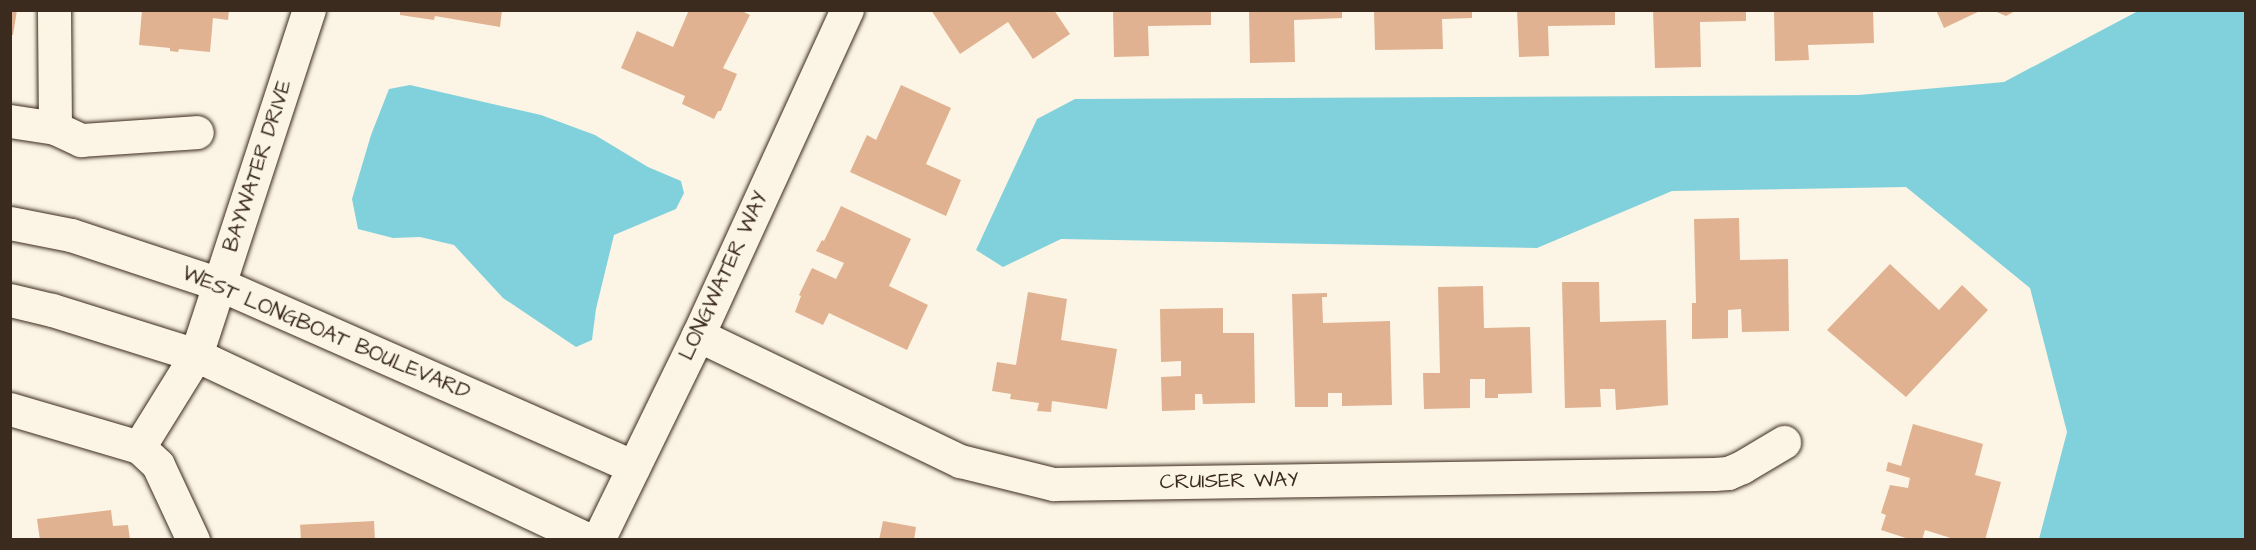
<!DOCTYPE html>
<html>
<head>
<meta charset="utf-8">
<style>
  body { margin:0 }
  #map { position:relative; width:2256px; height:550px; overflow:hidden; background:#fcf5e5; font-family:"Architects Daughter",sans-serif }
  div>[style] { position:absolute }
  .water>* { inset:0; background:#81d1dc }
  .building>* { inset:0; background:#e0b291; transform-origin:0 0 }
  .roads { filter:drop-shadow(0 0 2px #3b2a1e) drop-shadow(0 0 2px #3b2a1e) }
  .minor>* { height:33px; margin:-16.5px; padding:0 16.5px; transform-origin:16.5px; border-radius:16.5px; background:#fcf5e5 }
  span { translate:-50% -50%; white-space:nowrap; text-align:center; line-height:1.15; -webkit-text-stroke:4.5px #fcf5e5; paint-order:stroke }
  .street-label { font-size:21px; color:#3b2a1e }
  .frame { position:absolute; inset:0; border:12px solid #3b2a1e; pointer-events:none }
</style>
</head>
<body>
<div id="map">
  <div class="water">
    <i style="clip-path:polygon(2138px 11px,2245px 11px,2245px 539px,2039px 539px,2067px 432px,2030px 288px,1906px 187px,1672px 191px,1537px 248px,1061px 239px,1003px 267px,976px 250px,1037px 119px,1075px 99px,1858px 95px,2004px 82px)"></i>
    <i style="clip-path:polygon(410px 85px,541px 115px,595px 135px,648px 167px,681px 181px,684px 193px,676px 209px,614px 235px,596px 309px,592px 340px,576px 347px,503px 298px,454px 245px,420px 237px,393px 238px,358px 229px,352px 199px,371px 135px,389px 89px)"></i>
  </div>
  <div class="building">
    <i style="clip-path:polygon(10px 10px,17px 10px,13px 35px,10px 35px)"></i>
    <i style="clip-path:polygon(142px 10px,229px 10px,228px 20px,213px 18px,210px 52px,179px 49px,178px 52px,170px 51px,170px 48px,139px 45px)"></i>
    <i style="clip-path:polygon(400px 10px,502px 10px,500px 27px,435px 16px,434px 20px,400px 15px)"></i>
    <i style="clip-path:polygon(689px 10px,740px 10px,750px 15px,723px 68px,737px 74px,721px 111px,718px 111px,714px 119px,682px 104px,685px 96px,621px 68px,637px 31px,673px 47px)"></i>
    <i style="clip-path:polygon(931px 10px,1054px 10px,1070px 34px,1033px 59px,1008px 22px,960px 54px)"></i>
    <i style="clip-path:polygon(1113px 10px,1211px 10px,1211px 25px,1148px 26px,1149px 56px,1114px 57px)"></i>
    <i style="clip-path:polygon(1249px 10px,1342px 10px,1342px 18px,1294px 20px,1295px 62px,1250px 63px)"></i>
    <i style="clip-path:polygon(1374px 10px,1472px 10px,1472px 18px,1442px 19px,1443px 49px,1375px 50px)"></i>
    <i style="clip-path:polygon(1517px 10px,1615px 10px,1615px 25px,1548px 26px,1549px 56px,1519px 57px)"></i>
    <i style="clip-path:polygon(1653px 10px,1746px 10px,1746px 21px,1700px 22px,1701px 67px,1655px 68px)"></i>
    <i style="clip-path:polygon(1774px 10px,1873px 10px,1874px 43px,1808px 45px,1809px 60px,1775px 61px)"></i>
    <i style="clip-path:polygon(1936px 10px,1982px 10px,1944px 28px)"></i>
    <i style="clip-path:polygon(1992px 10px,2017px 10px,2006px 16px)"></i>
    <i style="clip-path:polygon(901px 85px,951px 108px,926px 164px,961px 180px,946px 216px,850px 172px,867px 135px,876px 140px)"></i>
    <i style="clip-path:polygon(841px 206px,911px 239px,889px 286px,928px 305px,907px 350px,829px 313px,823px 325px,795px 312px,801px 296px,799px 295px,812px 268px,836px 279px,844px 263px,816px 251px,822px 240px,824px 241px)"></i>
    <i style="clip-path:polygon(1739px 218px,1740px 260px,1788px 259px,1789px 331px,1742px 332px,1741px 309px,1728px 310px,1728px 338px,1692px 339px,1692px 303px,1696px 303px,1694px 219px)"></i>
    <i style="clip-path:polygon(1890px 264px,1939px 310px,1962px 285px,1988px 310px,1906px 397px,1827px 330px)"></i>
    <i style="clip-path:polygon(1562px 282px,1599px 282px,1600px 322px,1666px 320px,1668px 405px,1616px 410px,1615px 389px,1600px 389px,1601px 407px,1565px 408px)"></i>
    <i style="clip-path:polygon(1483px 286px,1484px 328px,1530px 327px,1532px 393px,1498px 394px,1498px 398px,1485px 398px,1485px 379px,1470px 379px,1470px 408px,1424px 409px,1423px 373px,1440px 373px,1438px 287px)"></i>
    <i style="clip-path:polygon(1028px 292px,1067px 299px,1061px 340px,1117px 349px,1107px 409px,1052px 401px,1051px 412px,1037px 411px,1039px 403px,1010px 399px,1011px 394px,992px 391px,997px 362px,1016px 365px)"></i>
    <i style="clip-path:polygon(1327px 293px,1327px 297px,1322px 297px,1323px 323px,1390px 321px,1392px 405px,1342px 406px,1342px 393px,1328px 393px,1328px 407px,1295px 407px,1292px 294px)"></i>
    <i style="clip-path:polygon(1223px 308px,1223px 333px,1254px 333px,1255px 403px,1203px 404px,1202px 394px,1195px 394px,1195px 410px,1162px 411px,1161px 377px,1181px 376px,1181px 361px,1161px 362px,1160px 309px)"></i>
    <i style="clip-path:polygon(1913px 424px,1983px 444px,1975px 475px,2001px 482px,1985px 540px,1957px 540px,1925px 530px,1922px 540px,1912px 540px,1881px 530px,1886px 515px,1881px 513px,1890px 485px,1908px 488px,1910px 478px,1886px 471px,1888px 462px,1901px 466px)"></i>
    <i style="clip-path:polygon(111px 510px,113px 526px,128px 525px,130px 540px,40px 540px,37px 519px)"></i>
    <i style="left:374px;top:521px;width:19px;height:74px;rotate:87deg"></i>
    <i style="clip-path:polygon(883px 521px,916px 527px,914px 540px,879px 540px)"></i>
  </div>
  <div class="roads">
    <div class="minor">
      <i style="left:10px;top:121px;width:46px;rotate:8.8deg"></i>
      <i style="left:55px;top:128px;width:118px;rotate:-90.5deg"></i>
      <i style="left:55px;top:128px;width:29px;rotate:25deg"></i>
      <i style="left:81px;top:140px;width:116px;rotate:-3.9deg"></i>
      <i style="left:10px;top:223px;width:62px;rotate:11.1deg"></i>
      <i style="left:71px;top:235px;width:156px;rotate:18.3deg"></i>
      <i style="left:219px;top:284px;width:453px;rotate:23.8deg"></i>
      <i style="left:10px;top:300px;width:43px;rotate:13.4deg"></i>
      <i style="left:52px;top:310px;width:151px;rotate:17.4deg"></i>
      <i style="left:196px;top:355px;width:434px;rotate:25.2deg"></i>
      <i style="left:698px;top:335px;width:291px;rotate:25.7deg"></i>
      <i style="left:960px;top:461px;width:96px;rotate:13.9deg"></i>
      <i style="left:1053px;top:484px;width:661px;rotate:-0.87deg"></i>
      <i style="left:1714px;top:474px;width:14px;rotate:-4deg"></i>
      <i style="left:1728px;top:473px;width:15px;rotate:-23deg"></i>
      <i style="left:1742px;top:467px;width:49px;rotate:-30.8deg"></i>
      <i style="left:10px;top:409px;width:134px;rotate:16.4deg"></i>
      <i style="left:139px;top:447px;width:26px;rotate:43deg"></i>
      <i style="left:158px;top:465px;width:83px;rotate:65deg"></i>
      <i style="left:139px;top:447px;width:108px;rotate:-58.2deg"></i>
      <i style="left:196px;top:355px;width:363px;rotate:-71.9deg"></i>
      <i style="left:598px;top:540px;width:228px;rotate:-64deg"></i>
      <i style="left:698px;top:335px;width:358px;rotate:-65.4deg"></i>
    </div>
  </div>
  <div class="street-label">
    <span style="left:258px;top:166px;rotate:-72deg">BAYWATER DRIVE</span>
    <span style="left:724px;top:276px;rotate:-65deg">LONGWATER WAY</span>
    <span style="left:326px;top:333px;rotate:23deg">WEST LONGBOAT BOULEVARD</span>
    <span style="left:1229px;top:481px;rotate:-1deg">CRUISER WAY</span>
  </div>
  <div class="frame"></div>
</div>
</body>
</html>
